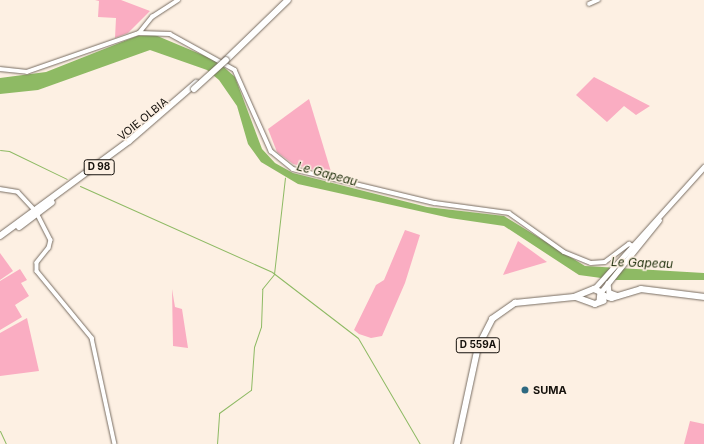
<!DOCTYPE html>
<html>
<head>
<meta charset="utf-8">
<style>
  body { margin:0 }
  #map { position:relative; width:704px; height:444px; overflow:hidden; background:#fdf0e3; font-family:Inter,sans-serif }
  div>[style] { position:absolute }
  .green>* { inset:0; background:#faadc2 }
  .water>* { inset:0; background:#8eba64 }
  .stream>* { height:1px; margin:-0.5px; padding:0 0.5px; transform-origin:0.5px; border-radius:0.5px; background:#8eba64 }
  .roads { filter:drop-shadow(0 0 1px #786d62) drop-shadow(0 0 1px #786d62) }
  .street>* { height:3.5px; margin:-1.75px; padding:0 1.75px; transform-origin:1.75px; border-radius:1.75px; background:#fff }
  .secondary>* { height:4.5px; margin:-2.25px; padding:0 2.25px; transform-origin:2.25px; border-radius:2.25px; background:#fff }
  .primary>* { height:5.5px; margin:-2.75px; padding:0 2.75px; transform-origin:2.75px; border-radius:2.75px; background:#fff }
  .highway>* { height:6px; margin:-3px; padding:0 3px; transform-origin:3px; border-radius:3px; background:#fff }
  .bridges { filter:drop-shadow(0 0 1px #786d62) drop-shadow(0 0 1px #786d62) }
  .highway-bridge>* { height:6px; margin:-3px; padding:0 3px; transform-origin:3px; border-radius:3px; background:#fff }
  .dots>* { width:11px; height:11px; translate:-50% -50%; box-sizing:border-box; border:2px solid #fdf0e3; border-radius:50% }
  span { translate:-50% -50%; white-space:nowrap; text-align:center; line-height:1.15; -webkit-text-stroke:3px #fdf0e3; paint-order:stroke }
  .shield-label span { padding:1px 3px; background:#fdf0e3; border:1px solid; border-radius:3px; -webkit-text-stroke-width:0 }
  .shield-label { font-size:10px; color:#15110c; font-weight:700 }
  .street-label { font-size:11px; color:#15110c }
  .poi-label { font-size:11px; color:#15110c; font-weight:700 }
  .left { translate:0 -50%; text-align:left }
  .water-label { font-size:12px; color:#1f300c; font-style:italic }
</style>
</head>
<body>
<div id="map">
  <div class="green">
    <i style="clip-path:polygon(121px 0,150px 11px,128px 33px,115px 38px,116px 18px,98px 17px,99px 1px,95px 0)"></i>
    <i style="clip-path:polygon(594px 77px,650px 106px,636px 115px,624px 106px,607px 122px,576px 95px)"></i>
    <i style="clip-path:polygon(309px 99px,332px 175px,293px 164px,277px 152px,268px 129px)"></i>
    <i style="clip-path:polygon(405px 230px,420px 235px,405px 283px,382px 336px,371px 338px,359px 334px,354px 330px,376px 285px,384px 280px)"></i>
    <i style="clip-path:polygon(518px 241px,547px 262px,503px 275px)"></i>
    <i style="clip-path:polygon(0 253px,13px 271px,0 280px)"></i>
    <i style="clip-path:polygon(20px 269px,27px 280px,21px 283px,29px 296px,15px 305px,22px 317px,0 330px,0 281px)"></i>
    <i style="clip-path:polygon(172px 289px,175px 307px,182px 309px,188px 348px,173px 346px)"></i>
    <i style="clip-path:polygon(27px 318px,39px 371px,0 376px,0 333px)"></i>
    <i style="clip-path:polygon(690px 421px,704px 424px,704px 444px,684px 444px)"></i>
  </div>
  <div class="water">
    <i style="clip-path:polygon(155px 35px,217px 61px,235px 77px,262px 149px,275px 163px,293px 173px,427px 207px,504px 216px,585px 266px,704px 273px,704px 280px,616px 280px,579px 275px,504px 226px,450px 218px,298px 184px,261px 162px,248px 144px,237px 106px,219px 80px,207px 70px,150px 50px,38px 90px,0 94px,0 78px,46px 72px,137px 36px)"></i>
  </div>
  <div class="stream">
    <i style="left:0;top:150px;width:9px;rotate:6deg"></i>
    <i style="left:9px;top:151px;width:64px;rotate:25.8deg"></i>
    <i style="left:80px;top:186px;width:210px;rotate:24.1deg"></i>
    <i style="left:272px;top:272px;width:108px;rotate:37.5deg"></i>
    <i style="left:358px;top:338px;width:123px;rotate:59.7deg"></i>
    <i style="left:0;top:431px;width:14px;rotate:65deg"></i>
    <i style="left:217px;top:444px;width:31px;rotate:-86deg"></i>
    <i style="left:219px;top:413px;width:39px;rotate:-36deg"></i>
    <i style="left:251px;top:390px;width:43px;rotate:-86deg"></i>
    <i style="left:254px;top:347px;width:21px;rotate:-71deg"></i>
    <i style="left:261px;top:327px;width:38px;rotate:-88deg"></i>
    <i style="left:262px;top:289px;width:19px;rotate:-51deg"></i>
    <i style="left:274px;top:274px;width:97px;rotate:-83.5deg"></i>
  </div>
  <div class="roads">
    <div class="street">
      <i style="left:589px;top:4px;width:10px;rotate:-24deg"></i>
      <i style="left:139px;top:33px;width:21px;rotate:-51deg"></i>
      <i style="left:152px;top:17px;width:31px;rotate:-33deg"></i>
      <i style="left:0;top:69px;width:27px;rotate:6deg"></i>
      <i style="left:27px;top:72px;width:119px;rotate:-19.2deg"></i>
      <i style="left:139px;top:33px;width:31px;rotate:2deg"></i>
      <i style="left:170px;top:34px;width:74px;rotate:29deg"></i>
      <i style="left:235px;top:70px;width:89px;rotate:66deg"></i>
      <i style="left:271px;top:151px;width:28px;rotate:39deg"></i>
      <i style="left:293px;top:169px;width:146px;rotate:13.5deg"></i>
      <i style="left:435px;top:203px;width:75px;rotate:7.7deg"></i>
      <i style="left:509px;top:213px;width:67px;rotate:35.3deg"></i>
      <i style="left:564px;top:252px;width:29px;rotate:22deg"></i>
      <i style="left:591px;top:263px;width:14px;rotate:-4deg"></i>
      <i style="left:605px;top:262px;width:30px;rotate:-37deg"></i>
      <i style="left:629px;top:244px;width:5px;rotate:22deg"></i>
      <i style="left:0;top:189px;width:18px;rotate:9deg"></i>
      <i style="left:18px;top:192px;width:22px;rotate:47deg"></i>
      <i style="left:38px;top:215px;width:28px;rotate:63deg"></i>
      <i style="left:51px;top:240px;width:8px;rotate:104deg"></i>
      <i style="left:49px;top:248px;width:19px;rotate:129deg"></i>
      <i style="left:37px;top:263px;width:8px;rotate:90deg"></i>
      <i style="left:37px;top:271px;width:87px;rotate:50.6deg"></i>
      <i style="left:92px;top:338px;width:108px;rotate:77.8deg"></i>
    </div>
    <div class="secondary">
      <i style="left:608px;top:283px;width:9px;rotate:84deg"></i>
      <i style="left:609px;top:292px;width:9px;rotate:21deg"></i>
      <i style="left:594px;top:289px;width:164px;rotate:-48deg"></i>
      <i style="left:601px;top:292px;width:92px;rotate:-51.1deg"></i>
    </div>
    <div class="primary">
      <i style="left:602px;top:295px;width:10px;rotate:17deg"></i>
      <i style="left:612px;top:298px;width:30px;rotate:-17deg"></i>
      <i style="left:641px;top:289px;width:64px;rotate:7.2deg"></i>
      <i style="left:576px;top:297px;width:20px;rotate:20deg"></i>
      <i style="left:595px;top:304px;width:9px;rotate:-21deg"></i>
      <i style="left:457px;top:444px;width:99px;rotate:-77.8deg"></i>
      <i style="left:478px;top:347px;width:31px;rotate:-63deg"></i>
      <i style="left:492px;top:319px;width:28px;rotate:-35deg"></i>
      <i style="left:515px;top:303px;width:59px;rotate:-5.8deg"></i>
      <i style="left:574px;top:297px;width:22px;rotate:-22deg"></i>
      <i style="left:594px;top:289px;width:8px;rotate:23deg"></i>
      <i style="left:601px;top:292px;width:9px;rotate:96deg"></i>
    </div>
    <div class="highway">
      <i style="left:226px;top:60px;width:86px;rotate:-44.1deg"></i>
      <i style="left:19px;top:227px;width:41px;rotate:-37.1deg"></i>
      <i style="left:0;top:236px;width:160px;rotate:-36.4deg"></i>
      <i style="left:129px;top:141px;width:89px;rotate:-40.9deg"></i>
    </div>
  </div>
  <div class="bridges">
    <div class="highway-bridge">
      <i style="left:194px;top:89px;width:43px;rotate:-42.2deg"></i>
    </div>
  </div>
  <div class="dots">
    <i style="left:525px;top:390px;background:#2e6981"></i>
  </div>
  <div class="shield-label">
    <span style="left:99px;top:167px">D 98</span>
    <span style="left:478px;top:345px">D 559A</span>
  </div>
  <div class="street-label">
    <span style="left:143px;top:119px;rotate:-39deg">VOIE OLBIA</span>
  </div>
  <div class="poi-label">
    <span class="left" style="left:533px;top:390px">SUMA</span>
  </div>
  <div class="water-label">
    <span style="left:327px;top:174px;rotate:15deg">Le Gapeau</span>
    <span style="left:642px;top:263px;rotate:2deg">Le Gapeau</span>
  </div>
</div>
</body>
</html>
